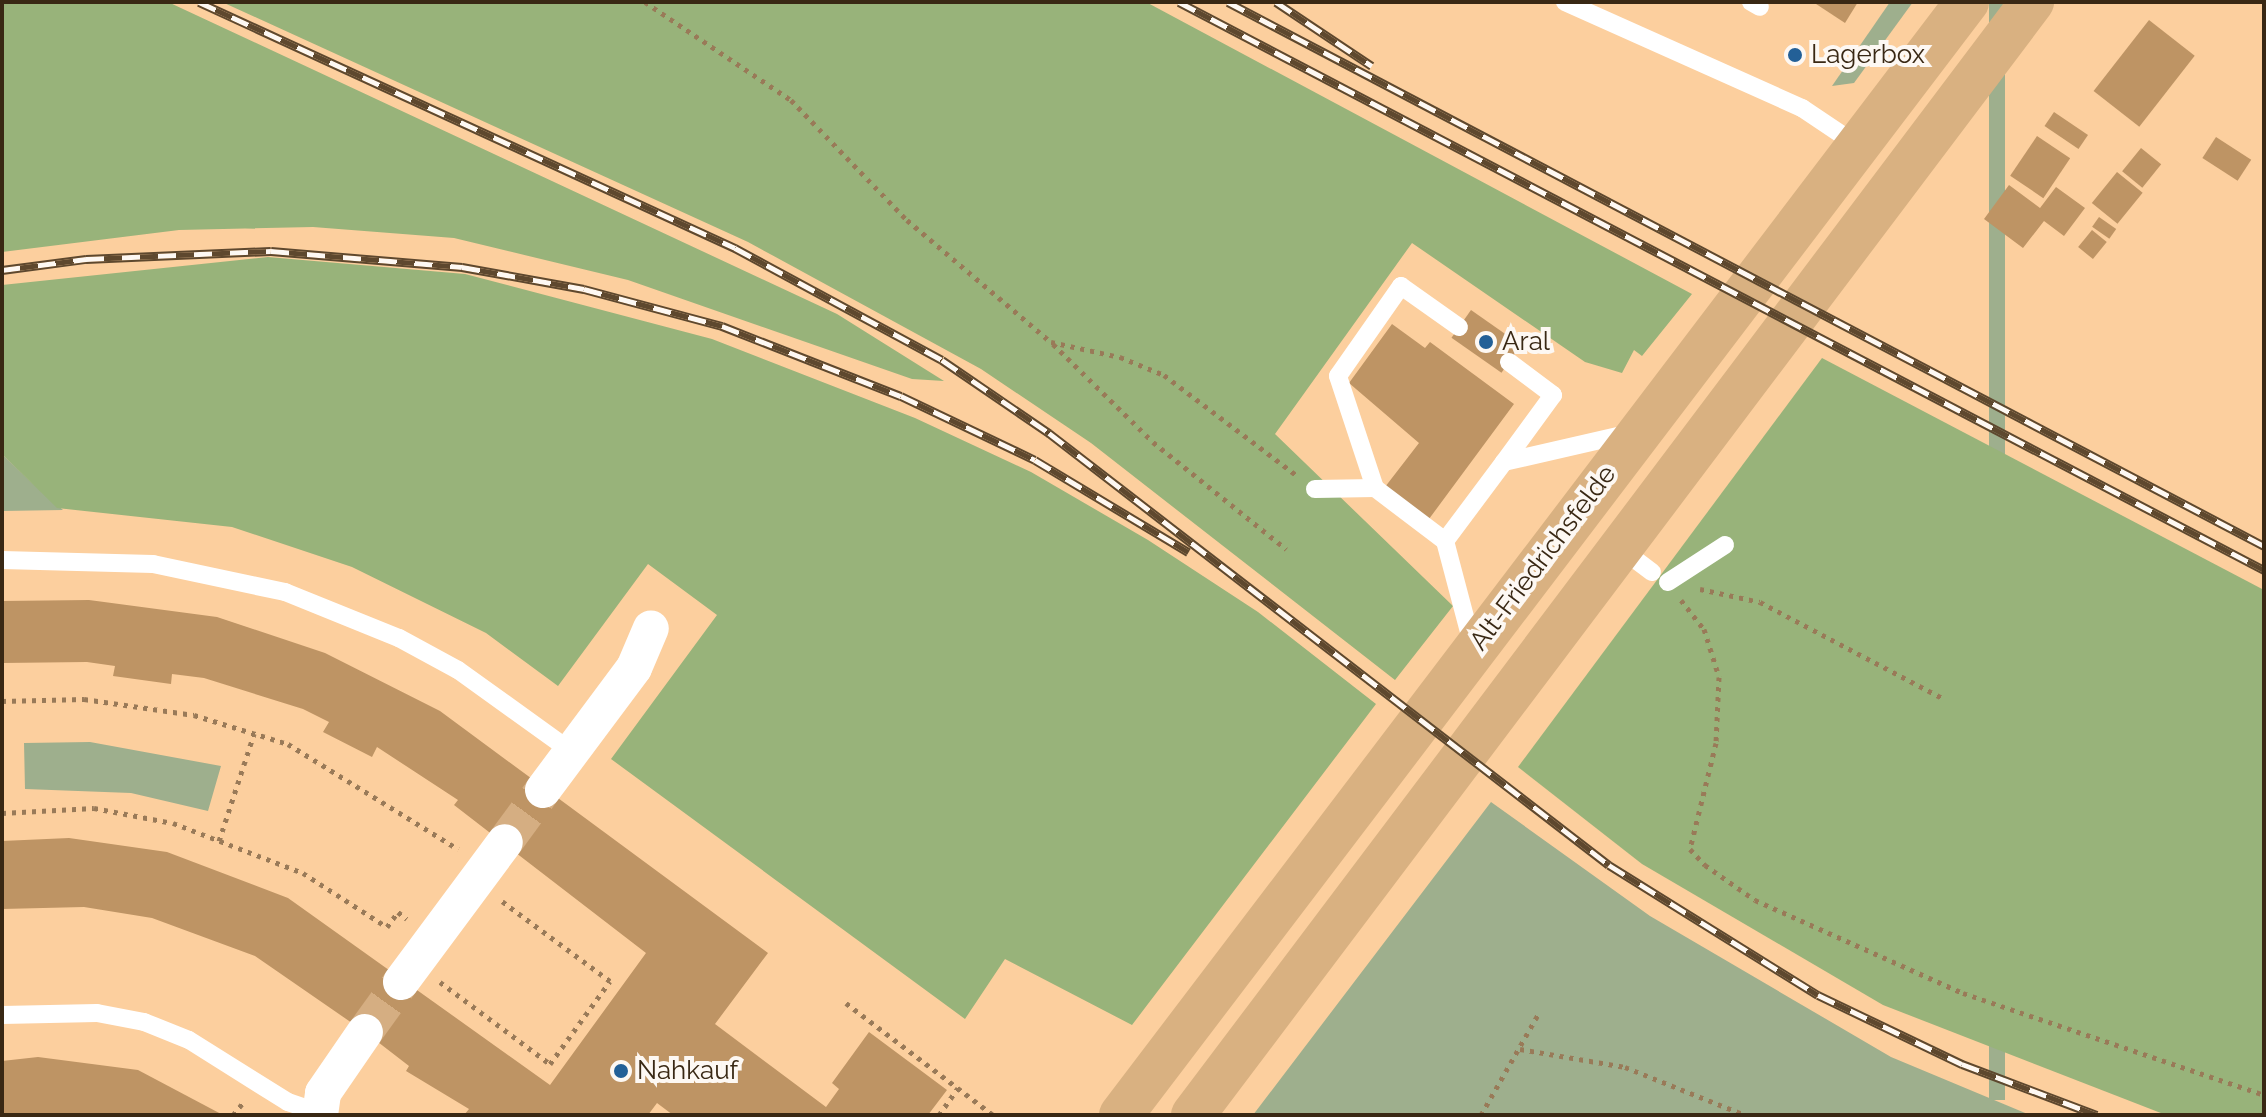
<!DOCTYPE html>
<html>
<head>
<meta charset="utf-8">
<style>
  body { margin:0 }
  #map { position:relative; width:2266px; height:1117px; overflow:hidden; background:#fccf9e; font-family:Raleway,sans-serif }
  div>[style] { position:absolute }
  .green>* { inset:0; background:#9eaf8d; transform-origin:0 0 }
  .forest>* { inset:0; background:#98b37a }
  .building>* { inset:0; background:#be9464; transform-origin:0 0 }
  .street-tunnel>* { height:36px; margin-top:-18px; transform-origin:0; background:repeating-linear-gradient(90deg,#d5ae82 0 36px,transparent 0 54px) }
  .path>* { height:5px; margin-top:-2.5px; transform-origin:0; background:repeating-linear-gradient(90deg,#997a58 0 4px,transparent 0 10px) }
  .lane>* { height:18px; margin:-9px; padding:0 9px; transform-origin:9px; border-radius:9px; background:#fff }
  .street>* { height:36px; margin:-18px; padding:0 18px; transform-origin:18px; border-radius:18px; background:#fff }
  .primary>* { height:44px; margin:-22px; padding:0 22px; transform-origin:22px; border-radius:22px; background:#d9b181 }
  .rail>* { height:9px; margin-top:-4.5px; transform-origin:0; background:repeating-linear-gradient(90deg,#fdf8f3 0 18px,#5e482e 0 36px); box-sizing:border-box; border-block:2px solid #5e482e }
  .dots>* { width:22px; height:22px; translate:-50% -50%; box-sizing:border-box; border:4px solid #fdf8f3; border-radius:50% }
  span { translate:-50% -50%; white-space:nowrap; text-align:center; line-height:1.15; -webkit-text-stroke:8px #fdf8f3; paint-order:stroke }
  .poi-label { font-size:26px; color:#392814 }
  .left { translate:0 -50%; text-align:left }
  .street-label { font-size:26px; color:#392814 }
  .frame { position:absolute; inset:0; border:4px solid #392814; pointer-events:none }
</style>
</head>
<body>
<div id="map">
  <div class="green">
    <i style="clip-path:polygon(1890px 2px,1913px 2px,1854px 83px,1832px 86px)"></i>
    <i style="left:1989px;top:2px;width:16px;height:1098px"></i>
    <i style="clip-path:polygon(2px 454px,30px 481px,63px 510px,2px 511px)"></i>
    <i style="clip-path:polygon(90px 742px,221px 766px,208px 811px,131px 793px,25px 789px,24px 743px)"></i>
    <i style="clip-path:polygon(1491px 802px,1650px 916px,1891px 1057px,2030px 1115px,1253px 1115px)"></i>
  </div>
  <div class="forest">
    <i style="clip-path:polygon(2px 2px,168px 2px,837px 314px,944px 381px,912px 379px,628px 280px,454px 238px,313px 227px,179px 230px,2px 252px)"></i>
    <i style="clip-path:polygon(222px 2px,1146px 2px,1692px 294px,1642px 356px,1634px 350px,1622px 373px,1585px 362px,1412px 243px,1275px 434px,1453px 606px,1395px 680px,1091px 443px,981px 369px,748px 242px)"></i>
    <i style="clip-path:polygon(268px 257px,465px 274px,712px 339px,915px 418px,1031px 472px,1148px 540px,1258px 612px,1376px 704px,1132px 1025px,1005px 959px,965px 1019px,611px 759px,717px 615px,648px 564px,558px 686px,486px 633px,352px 567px,232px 527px,57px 508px,2px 454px,2px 285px)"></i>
    <i style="clip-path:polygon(1822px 358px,2264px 590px,2264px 1115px,2166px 1115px,1883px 1005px,1642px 864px,1518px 767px)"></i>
  </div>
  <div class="building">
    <i style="clip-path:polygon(1813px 2px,1858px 2px,1845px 23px)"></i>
    <i style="left:2149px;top:20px;width:58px;height:90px;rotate:38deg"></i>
    <i style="left:2054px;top:112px;width:41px;height:17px;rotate:34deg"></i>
    <i style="left:2037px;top:136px;width:40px;height:48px;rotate:34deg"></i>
    <i style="left:2216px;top:137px;width:42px;height:25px;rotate:33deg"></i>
    <i style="left:2141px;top:148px;width:26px;height:30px;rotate:39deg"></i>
    <i style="left:2117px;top:172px;width:33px;height:40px;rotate:39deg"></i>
    <i style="clip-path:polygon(2009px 185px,2040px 208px,2056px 187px,2085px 208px,2064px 236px,2044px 221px,2023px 248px,1984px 219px)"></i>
    <i style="left:2099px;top:217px;width:21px;height:12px;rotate:35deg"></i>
    <i style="left:2092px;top:230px;width:19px;height:22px;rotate:39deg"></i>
    <i style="left:1471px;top:310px;width:61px;height:34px;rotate:35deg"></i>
    <i style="clip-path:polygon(1392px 324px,1425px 348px,1430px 342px,1514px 404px,1429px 519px,1385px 487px,1419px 443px,1349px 383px)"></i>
    <i style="clip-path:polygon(89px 600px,217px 617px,325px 653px,440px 711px,768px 953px,715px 1024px,826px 1107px,839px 1089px,832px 1083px,869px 1032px,947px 1090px,928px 1115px,673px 1115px,657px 1103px,648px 1115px,464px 1115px,469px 1109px,406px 1071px,409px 1066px,365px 1032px,255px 956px,152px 918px,84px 907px,2px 909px,2px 841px,69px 838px,167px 852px,288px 898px,550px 1085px,646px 953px,454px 805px,458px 800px,377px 747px,372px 757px,323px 732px,329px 722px,303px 709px,204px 678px,172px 674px,171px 684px,113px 676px,115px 666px,87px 662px,2px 663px,2px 601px)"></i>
    <i style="clip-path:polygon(38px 1057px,138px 1070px,223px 1115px,2px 1115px,2px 1061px)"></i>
  </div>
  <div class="street-tunnel">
    <i style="left:505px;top:842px;width:64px;rotate:-53.8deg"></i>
    <i style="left:365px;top:1032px;width:62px;rotate:-54.2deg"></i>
  </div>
  <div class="path">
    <i style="left:645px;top:2px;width:176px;rotate:33.9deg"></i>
    <i style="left:791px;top:100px;width:167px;rotate:46deg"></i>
    <i style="left:907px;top:220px;width:189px;rotate:40.3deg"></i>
    <i style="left:1051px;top:342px;width:71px;rotate:12.3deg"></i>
    <i style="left:1120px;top:357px;width:48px;rotate:22.2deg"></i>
    <i style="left:1164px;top:375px;width:166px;rotate:37.1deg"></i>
    <i style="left:1053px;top:344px;width:140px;rotate:44.4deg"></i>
    <i style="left:1153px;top:442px;width:171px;rotate:38.8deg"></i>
    <i style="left:1700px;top:589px;width:61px;rotate:12.2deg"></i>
    <i style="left:1760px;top:602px;width:206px;rotate:27.8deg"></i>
    <i style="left:1681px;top:600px;width:37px;rotate:52deg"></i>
    <i style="left:1704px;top:629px;width:50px;rotate:72.6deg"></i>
    <i style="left:1719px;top:677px;width:66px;rotate:92.6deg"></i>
    <i style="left:1716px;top:743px;width:109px;rotate:103.8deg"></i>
    <i style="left:1690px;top:849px;width:22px;rotate:47deg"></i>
    <i style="left:1705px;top:865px;width:61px;rotate:35deg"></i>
    <i style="left:1755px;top:900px;width:228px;rotate:24.1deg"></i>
    <i style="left:1963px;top:993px;width:318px;rotate:18.7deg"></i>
    <i style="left:2px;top:701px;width:82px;rotate:-1.4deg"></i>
    <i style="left:84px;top:699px;width:111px;rotate:8.3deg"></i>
    <i style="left:194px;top:715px;width:98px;rotate:17.1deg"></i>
    <i style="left:288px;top:744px;width:200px;rotate:31.7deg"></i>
    <i style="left:2px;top:813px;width:92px;rotate:-3.1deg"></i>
    <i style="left:94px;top:808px;width:80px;rotate:10.8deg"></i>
    <i style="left:173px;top:823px;width:139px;rotate:21deg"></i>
    <i style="left:303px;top:873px;width:100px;rotate:32.7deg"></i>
    <i style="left:387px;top:927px;width:19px;rotate:-54deg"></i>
    <i style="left:398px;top:912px;width:11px;rotate:38deg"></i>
    <i style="left:219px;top:841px;width:113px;rotate:-71.9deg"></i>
    <i style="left:440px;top:982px;width:137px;rotate:36.7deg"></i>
    <i style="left:550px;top:1064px;width:102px;rotate:-54.1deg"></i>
    <i style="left:610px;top:981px;width:134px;rotate:-143.5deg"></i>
    <i style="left:846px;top:1003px;width:185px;rotate:37.3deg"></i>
    <i style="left:1520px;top:1049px;width:107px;rotate:9.7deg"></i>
    <i style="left:1625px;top:1067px;width:129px;rotate:21.8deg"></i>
    <i style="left:233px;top:1115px;width:19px;rotate:-51deg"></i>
    <i style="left:939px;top:1115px;width:33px;rotate:-55deg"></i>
    <i style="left:1481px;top:1115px;width:117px;rotate:-60.4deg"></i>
  </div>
  <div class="lane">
    <i style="left:1565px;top:2px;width:260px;rotate:24.1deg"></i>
    <i style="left:1802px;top:108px;width:66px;rotate:33.9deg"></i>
    <i style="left:1751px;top:2px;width:10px;rotate:29deg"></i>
    <i style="left:1504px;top:462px;width:83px;rotate:-53.8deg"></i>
    <i style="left:1553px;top:395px;width:55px;rotate:-143.1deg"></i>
    <i style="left:1315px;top:489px;width:60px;rotate:-1deg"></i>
    <i style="left:1445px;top:541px;width:88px;rotate:-142.9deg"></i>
    <i style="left:1375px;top:488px;width:118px;rotate:-108.3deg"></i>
    <i style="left:1338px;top:376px;width:110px;rotate:-55deg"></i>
    <i style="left:1401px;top:286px;width:71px;rotate:35.3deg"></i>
    <i style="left:1620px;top:548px;width:40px;rotate:37deg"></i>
    <i style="left:2px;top:560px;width:151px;rotate:1.5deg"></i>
    <i style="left:153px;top:564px;width:135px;rotate:12deg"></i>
    <i style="left:285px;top:592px;width:123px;rotate:22deg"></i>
    <i style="left:399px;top:638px;width:67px;rotate:28.5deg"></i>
    <i style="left:458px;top:670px;width:140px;rotate:35.7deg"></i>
    <i style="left:1668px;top:582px;width:68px;rotate:-33deg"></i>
    <i style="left:1473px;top:647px;width:110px;rotate:-104.8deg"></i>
    <i style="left:1445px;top:541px;width:99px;rotate:-53.2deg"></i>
    <i style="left:1504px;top:462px;width:130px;rotate:-12.9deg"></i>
    <i style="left:2px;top:1015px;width:95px;rotate:-1.2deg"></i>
    <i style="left:97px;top:1013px;width:48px;rotate:10.8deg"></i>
    <i style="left:144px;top:1022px;width:48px;rotate:21.8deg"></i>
    <i style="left:189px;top:1040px;width:117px;rotate:32.1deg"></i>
    <i style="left:288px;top:1102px;width:34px;rotate:19deg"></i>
  </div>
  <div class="street">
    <i style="left:543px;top:790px;width:152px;rotate:-53.3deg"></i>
    <i style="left:634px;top:668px;width:43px;rotate:-67deg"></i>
    <i style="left:401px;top:982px;width:174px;rotate:-53.4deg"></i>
    <i style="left:320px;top:1115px;width:22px;rotate:-82deg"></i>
    <i style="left:323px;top:1093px;width:74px;rotate:-55.5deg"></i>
  </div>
  <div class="primary">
    <i style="left:1121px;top:1115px;width:1398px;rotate:-52.76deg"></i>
    <i style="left:1193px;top:1115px;width:1394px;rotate:-52.99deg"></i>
  </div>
  <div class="rail">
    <i style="left:199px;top:2px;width:590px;rotate:24.65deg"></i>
    <i style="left:735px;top:248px;width:235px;rotate:28.4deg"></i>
    <i style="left:942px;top:360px;width:130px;rotate:34.3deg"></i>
    <i style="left:1049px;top:433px;width:707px;rotate:37.65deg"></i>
    <i style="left:1609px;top:865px;width:246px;rotate:31.9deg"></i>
    <i style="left:1818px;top:995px;width:160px;rotate:25.6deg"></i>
    <i style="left:1962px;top:1064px;width:144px;rotate:20.7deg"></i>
    <i style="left:1179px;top:2px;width:1225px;rotate:27.63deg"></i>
    <i style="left:1228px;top:2px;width:1170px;rotate:27.7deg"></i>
    <i style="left:1276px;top:2px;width:115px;rotate:33.7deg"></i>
    <i style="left:2px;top:270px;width:85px;rotate:-7.5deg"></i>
    <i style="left:86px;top:259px;width:185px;rotate:-2.5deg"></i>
    <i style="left:271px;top:251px;width:192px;rotate:4.8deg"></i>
    <i style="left:462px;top:267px;width:124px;rotate:10.2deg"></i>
    <i style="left:584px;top:289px;width:143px;rotate:15deg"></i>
    <i style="left:722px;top:326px;width:192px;rotate:21.4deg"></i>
    <i style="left:901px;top:396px;width:148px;rotate:25.5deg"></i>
    <i style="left:1035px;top:460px;width:179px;rotate:31deg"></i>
  </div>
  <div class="dots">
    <i style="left:1795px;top:55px;background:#236097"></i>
    <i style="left:1486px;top:342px;background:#236097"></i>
    <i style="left:621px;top:1071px;background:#236097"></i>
  </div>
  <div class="poi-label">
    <span class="left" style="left:1811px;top:55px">Lagerbox</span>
    <span class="left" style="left:1502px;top:342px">Aral</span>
    <span class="left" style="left:637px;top:1071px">Nahkauf</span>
  </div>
  <div class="street-label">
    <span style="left:1543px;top:558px;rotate:-53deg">Alt-Friedrichsfelde</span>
  </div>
  <div class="frame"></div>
</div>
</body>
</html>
